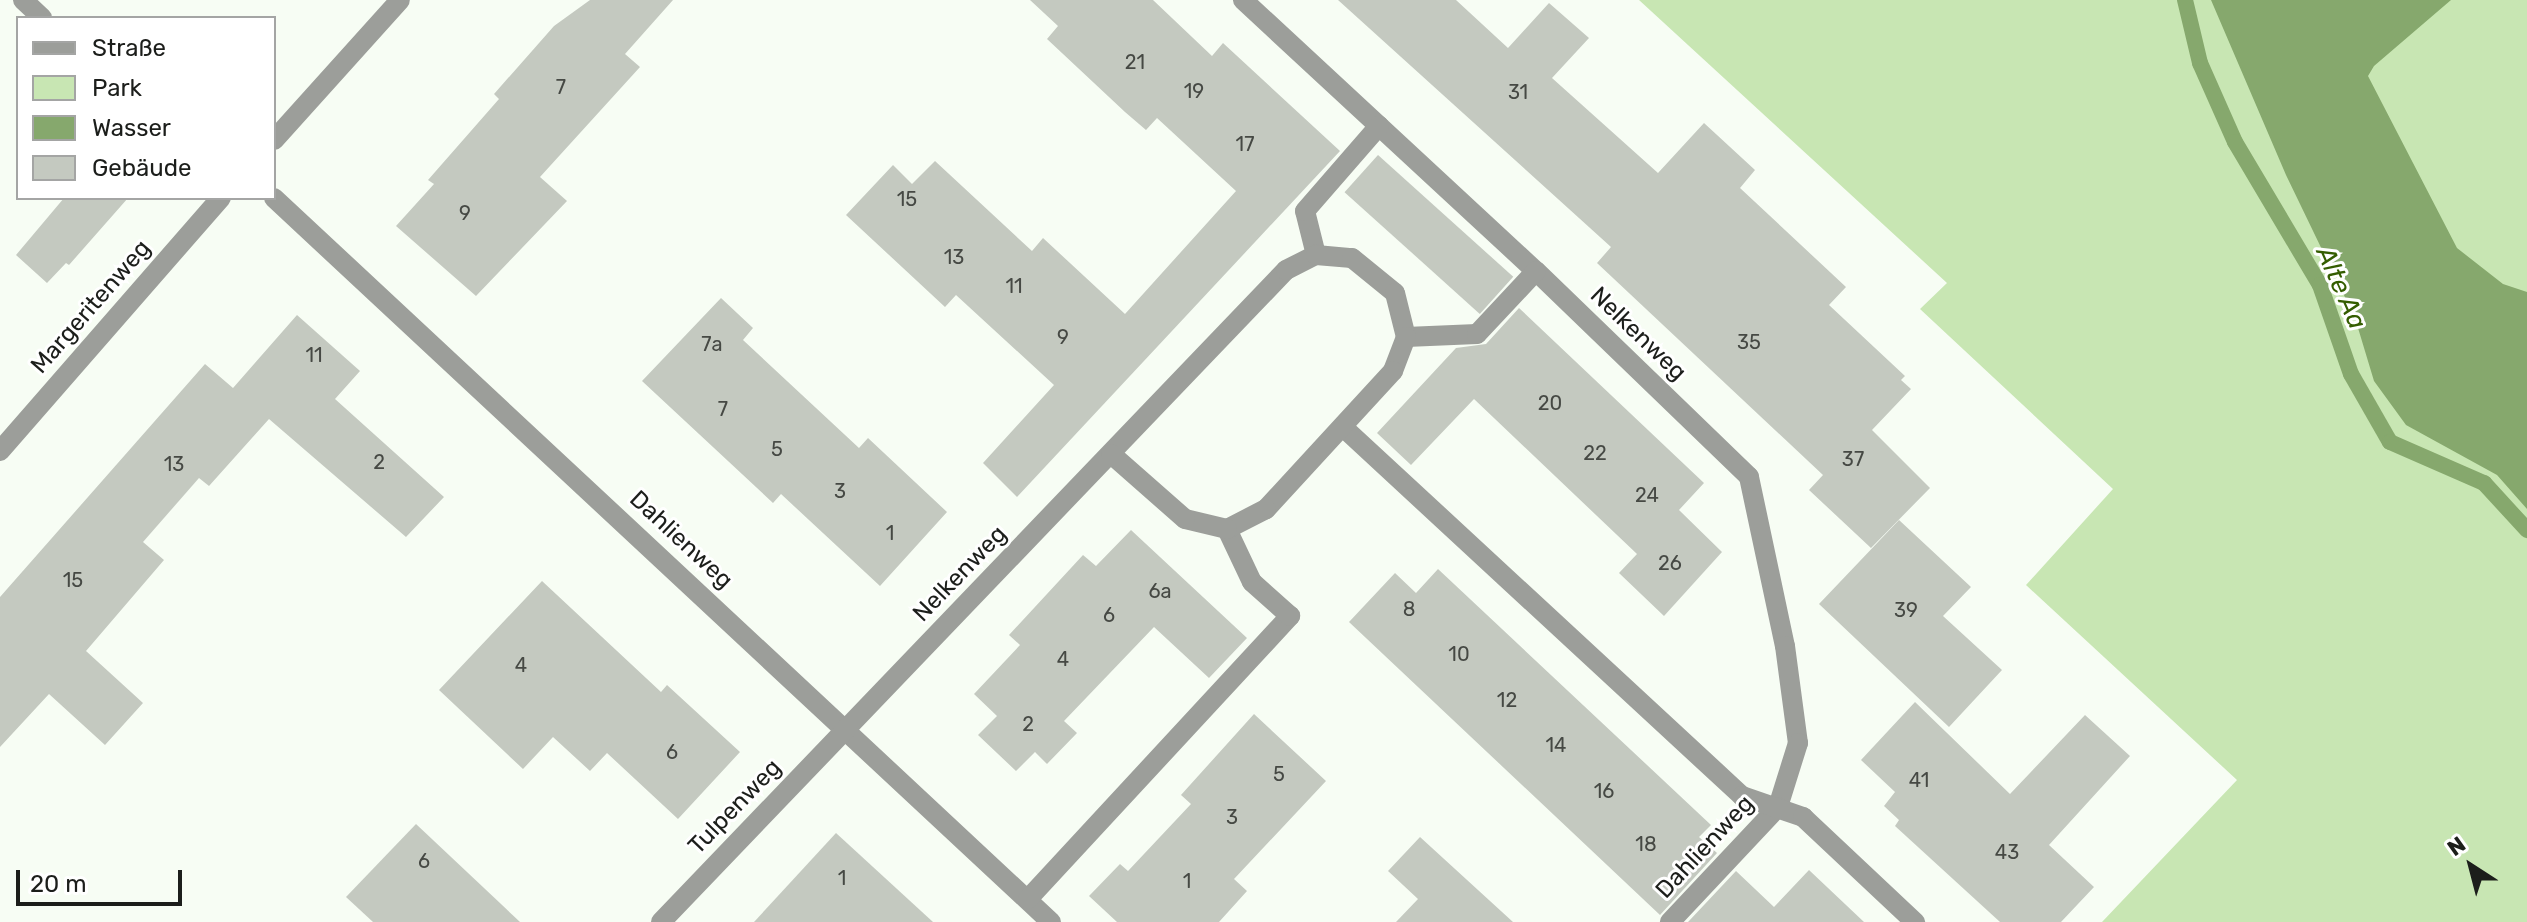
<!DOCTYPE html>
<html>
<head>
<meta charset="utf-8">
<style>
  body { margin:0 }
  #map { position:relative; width:2527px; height:922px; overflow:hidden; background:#f7fdf4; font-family:Rubik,sans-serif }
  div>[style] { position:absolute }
  .green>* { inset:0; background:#c8e6b3 }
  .water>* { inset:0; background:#86a86d }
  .stream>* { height:16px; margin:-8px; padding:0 8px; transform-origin:8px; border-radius:8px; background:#86a86d }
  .building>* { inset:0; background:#c4c9c0; transform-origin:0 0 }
  .minor>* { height:20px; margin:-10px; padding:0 10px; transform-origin:10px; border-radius:10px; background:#9c9e9a }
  span { translate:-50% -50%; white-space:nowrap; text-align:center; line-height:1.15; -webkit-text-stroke:6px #fff; paint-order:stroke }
  .number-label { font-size:20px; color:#464944 }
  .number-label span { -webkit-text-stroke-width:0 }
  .street-label { font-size:24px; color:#1c1e1b }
  .water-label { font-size:26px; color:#345d01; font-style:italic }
  .legend { position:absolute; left:16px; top:16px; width:260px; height:184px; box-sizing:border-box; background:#fff; border:2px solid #a4a5a4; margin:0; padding:10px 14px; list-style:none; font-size:24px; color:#1c1e1b }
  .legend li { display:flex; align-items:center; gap:16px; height:40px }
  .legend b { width:40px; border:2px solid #a4a5a4 }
  .north { position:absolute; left:2431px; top:826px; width:80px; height:80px; -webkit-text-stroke:6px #fff; paint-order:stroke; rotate:324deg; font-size:22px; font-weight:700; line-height:32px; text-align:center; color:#1c1e1b }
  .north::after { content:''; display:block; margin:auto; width:28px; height:36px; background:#1c1e1b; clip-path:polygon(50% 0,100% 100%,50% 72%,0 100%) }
  .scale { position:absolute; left:16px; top:870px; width:166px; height:36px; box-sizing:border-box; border:4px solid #1c1e1b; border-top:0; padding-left:10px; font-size:24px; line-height:28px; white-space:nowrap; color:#1c1e1b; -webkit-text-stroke:6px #fff; paint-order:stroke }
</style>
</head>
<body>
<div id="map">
  <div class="green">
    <i style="clip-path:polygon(1639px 0,2527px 0,2527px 922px,2102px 922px,2237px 780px,2026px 585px,2113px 489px,1920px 309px,1947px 283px)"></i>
  </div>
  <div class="water">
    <i style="clip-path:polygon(2211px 0,2451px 0,2374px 66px,2368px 76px,2457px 248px,2503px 284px,2527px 292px,2527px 509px,2497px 475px,2406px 425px,2374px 381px,2355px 318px,2286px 175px)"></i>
  </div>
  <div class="stream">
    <i style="left:2185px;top:0;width:65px;rotate:76.6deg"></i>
    <i style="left:2200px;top:63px;width:86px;rotate:66.1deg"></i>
    <i style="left:2235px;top:142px;width:166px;rotate:59.3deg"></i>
    <i style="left:2320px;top:285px;width:94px;rotate:70.8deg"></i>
    <i style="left:2351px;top:374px;width:78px;rotate:60.2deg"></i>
    <i style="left:2390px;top:442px;width:103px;rotate:23.6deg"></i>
    <i style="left:2484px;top:483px;width:64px;rotate:47.5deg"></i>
  </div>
  <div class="building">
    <i style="clip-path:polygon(590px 0,673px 0,625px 54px,640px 67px,540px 177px,567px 201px,476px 296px,396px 226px,434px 184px,428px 180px,499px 99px,494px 94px,554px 26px)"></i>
    <i style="clip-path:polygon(1030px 0,1153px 0,1212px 56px,1223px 43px,1340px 151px,1017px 497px,983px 463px,1054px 385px,956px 295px,945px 307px,846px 215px,893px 165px,912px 184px,935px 161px,1032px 251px,1043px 238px,1125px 314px,1236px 191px,1157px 118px,1146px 130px,1125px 112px,1047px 39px,1058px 26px)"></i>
    <i style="clip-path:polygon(1338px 0,1456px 0,1508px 48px,1549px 3px,1589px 38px,1552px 78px,1658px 173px,1704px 123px,1755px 170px,1740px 188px,1846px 287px,1829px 305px,1905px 376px,1901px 380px,1911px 389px,1872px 430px,1930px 488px,1871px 548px,1809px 490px,1823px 475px,1597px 263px,1611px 247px)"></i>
    <i style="left:1378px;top:155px;width:182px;height:50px;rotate:42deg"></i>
    <i style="clip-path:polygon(64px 198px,128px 198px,69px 265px,66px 263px,47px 283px,16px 255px)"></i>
    <i style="clip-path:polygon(721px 298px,753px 328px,743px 340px,859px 448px,868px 438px,947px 512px,880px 586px,781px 494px,773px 503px,642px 381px)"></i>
    <i style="clip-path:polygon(1519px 308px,1704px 483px,1679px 510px,1722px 552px,1664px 616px,1619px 573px,1637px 554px,1474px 399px,1411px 465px,1377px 433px,1456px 348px,1486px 344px)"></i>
    <i style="clip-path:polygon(297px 315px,360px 371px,335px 399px,444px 497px,406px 537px,269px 419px,209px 486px,199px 478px,143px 542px,164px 560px,86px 651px,143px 703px,105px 745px,49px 694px,0 747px,0 597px,205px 364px,233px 388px)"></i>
    <i style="clip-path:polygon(1899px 520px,1971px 587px,1943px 616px,2002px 670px,1949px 727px,1819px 604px)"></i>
    <i style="clip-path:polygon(1131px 530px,1247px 638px,1209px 678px,1154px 627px,1064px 721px,1077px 733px,1047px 764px,1035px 752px,1016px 771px,978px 735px,997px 716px,974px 694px,1020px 645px,1009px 635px,1083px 555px,1096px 566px)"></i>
    <i style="clip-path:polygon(1438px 569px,1711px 825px,1699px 837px,1717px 853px,1660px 915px,1349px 622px,1395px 573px,1416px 593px)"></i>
    <i style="clip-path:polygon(542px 581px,661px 692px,667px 685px,740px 752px,678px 819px,607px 753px,590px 771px,553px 737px,523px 769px,439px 690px)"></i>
    <i style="clip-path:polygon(1915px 702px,2010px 794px,2085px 715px,2130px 756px,2049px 845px,2094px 887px,2061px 922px,2000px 922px,1895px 826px,1899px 820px,1884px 806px,1895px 792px,1861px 760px)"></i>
    <i style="clip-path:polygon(1254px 714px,1326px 781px,1234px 879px,1247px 891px,1219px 922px,1117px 922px,1089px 896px,1120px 864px,1128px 871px,1191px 804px,1181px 795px)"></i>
    <i style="clip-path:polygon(416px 824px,520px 922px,373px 922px,346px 897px)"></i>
    <i style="clip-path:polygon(836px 833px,933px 922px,754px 922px)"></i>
    <i style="clip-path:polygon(1420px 837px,1513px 922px,1396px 922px,1418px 899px,1388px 871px)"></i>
    <i style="clip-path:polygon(1809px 870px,1864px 922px,1688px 922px,1736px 871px,1774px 907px)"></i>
  </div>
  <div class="minor">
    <i style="left:23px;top:0;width:26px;rotate:43deg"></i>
    <i style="left:1243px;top:0;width:399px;rotate:42.8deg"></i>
    <i style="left:1536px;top:271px;width:296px;rotate:44deg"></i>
    <i style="left:1749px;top:477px;width:173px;rotate:78deg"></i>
    <i style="left:1785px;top:646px;width:98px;rotate:82.4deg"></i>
    <i style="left:1798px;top:743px;width:67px;rotate:107.4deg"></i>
    <i style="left:1778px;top:807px;width:158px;rotate:133.2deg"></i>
    <i style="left:274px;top:140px;width:188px;rotate:-48deg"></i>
    <i style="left:274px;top:198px;width:1062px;rotate:42.98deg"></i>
    <i style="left:1316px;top:255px;width:45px;rotate:-104deg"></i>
    <i style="left:1305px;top:211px;width:113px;rotate:-49deg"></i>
    <i style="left:1406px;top:337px;width:71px;rotate:-2.4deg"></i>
    <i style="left:1477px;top:334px;width:86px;rotate:-46.9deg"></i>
    <i style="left:1344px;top:428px;width:542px;rotate:42.76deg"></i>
    <i style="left:1742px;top:796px;width:65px;rotate:19deg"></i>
    <i style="left:1803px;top:817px;width:154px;rotate:43.2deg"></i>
    <i style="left:0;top:451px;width:336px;rotate:-48.9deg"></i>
    <i style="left:1028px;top:899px;width:386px;rotate:-47.2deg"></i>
    <i style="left:1290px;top:616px;width:51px;rotate:-138.2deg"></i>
    <i style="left:1252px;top:582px;width:59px;rotate:-115.3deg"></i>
    <i style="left:661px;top:922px;width:903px;rotate:-46.21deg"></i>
    <i style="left:1286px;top:270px;width:34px;rotate:-27deg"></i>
    <i style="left:1316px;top:255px;width:36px;rotate:5deg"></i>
    <i style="left:1352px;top:258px;width:55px;rotate:39.1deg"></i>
    <i style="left:1395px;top:293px;width:45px;rotate:76deg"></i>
    <i style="left:1406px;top:337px;width:36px;rotate:111deg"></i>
    <i style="left:1393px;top:371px;width:188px;rotate:132.6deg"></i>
    <i style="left:1266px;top:509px;width:44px;rotate:152.9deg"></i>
    <i style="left:1227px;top:529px;width:43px;rotate:-166.6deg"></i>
    <i style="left:1185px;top:519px;width:98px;rotate:-138.7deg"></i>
  </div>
  <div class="number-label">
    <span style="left:1135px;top:62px">21</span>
    <span style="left:561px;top:87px">7</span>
    <span style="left:1194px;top:91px">19</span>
    <span style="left:1518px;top:92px">31</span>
    <span style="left:1245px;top:144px">17</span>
    <span style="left:907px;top:199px">15</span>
    <span style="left:465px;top:213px">9</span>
    <span style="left:954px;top:257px">13</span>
    <span style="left:1014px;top:286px">11</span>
    <span style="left:1063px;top:337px">9</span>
    <span style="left:1749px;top:342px">35</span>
    <span style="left:712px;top:344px">7a</span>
    <span style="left:314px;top:355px">11</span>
    <span style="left:1550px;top:403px">20</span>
    <span style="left:723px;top:409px">7</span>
    <span style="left:777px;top:449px">5</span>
    <span style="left:1595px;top:453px">22</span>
    <span style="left:1853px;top:459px">37</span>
    <span style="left:379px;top:462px">2</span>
    <span style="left:174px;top:464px">13</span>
    <span style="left:840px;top:491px">3</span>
    <span style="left:1647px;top:495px">24</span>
    <span style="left:890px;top:533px">1</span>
    <span style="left:1670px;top:563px">26</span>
    <span style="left:73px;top:580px">15</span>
    <span style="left:1160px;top:591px">6a</span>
    <span style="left:1409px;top:609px">8</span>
    <span style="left:1906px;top:610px">39</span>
    <span style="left:1109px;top:615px">6</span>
    <span style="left:1459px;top:654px">10</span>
    <span style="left:1063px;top:659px">4</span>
    <span style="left:521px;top:665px">4</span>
    <span style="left:1507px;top:700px">12</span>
    <span style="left:1028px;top:724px">2</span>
    <span style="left:1556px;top:745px">14</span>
    <span style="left:672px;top:752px">6</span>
    <span style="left:1279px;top:774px">5</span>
    <span style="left:1919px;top:780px">41</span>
    <span style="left:1604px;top:791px">16</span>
    <span style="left:1232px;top:817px">3</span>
    <span style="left:1646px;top:844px">18</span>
    <span style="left:2007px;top:852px">43</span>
    <span style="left:424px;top:861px">6</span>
    <span style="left:842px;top:878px">1</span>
    <span style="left:1187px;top:881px">1</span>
  </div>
  <div class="street-label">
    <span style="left:91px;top:307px;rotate:-49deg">Margeritenweg</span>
    <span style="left:1638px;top:334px;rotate:44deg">Nelkenweg</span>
    <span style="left:681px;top:540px;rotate:43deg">Dahlienweg</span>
    <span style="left:960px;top:574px;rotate:-46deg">Nelkenweg</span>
    <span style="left:735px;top:807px;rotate:-46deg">Tulpenweg</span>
    <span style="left:1705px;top:847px;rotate:-47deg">Dahlienweg</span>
  </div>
  <div class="water-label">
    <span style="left:2341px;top:288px;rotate:66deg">Alte Aa</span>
  </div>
  <ul class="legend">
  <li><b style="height:10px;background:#9c9e9a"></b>Straße</li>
  <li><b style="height:22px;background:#c8e6b3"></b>Park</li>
  <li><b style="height:22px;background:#86a86d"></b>Wasser</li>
  <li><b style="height:22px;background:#c4c9c0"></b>Gebäude</li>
  </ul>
  <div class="north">N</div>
  <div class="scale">20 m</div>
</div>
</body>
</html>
